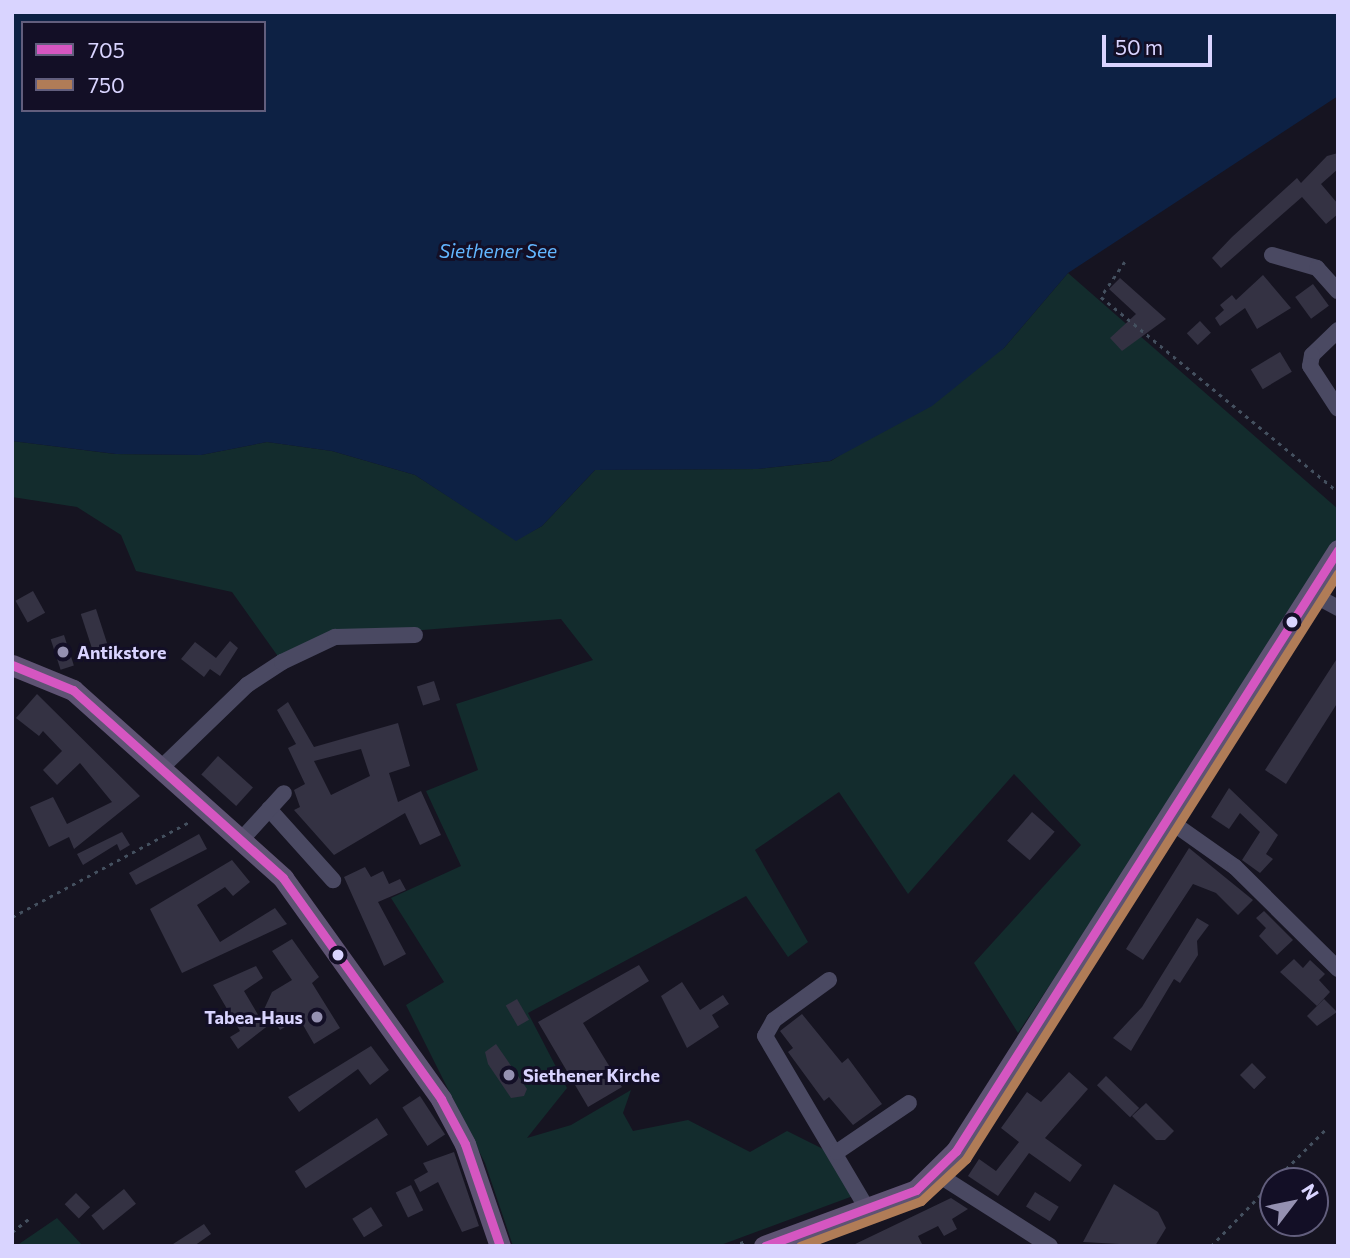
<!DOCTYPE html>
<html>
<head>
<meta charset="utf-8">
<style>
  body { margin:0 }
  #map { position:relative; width:1350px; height:1258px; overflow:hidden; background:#161421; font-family:Commissioner,sans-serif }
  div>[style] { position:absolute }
  .green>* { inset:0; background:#132c2d }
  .water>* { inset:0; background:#0d2144 }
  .building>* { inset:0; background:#343243; transform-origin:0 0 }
  .path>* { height:2.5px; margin-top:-1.25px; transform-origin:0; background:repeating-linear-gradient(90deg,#44505f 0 3.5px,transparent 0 8.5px) }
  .minor>* { height:16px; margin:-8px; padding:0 8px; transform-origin:8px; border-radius:8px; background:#4a4962 }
  .major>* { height:21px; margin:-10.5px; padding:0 10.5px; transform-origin:10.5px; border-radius:10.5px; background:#5e5373 }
  .bus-1>* { height:9px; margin:-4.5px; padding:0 4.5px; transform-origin:4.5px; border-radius:4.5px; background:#d556c1 }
  .bus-2>* { height:9px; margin:-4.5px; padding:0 4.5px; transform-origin:4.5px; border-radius:4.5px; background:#b07c57 }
  .dots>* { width:19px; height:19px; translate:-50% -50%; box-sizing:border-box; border:4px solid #130f26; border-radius:50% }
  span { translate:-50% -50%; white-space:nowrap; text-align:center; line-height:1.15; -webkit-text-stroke:6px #130f26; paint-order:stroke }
  .poi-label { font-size:18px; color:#d9d4ff; font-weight:700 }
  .left { translate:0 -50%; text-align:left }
  .right { translate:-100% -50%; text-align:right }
  .water-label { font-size:19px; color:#62b6ff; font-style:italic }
  .frame { position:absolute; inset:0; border:14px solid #d9d4ff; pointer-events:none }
  .legend { position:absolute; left:21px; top:21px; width:245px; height:91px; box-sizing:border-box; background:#130f26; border:2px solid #625e7d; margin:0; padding:9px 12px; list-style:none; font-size:21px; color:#d9d4ff }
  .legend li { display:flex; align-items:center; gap:14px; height:35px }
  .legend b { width:35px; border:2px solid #625e7d }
  .north { position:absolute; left:1259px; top:1167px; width:70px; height:70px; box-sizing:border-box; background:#130f26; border:2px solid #625e7d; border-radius:50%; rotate:58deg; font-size:19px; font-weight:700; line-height:28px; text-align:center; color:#d9d4ff }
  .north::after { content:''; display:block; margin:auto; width:24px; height:32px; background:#9591b1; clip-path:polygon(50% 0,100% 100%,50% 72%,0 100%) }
  .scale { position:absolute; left:1102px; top:35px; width:110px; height:32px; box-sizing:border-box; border:4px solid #d9d4ff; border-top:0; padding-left:9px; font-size:21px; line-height:24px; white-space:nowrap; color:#d9d4ff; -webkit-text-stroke:5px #130f26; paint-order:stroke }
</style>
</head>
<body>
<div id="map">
  <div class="green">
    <i style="clip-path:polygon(1068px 273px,1338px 509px,1338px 550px,1018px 1033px,974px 963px,1081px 845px,1014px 774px,908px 894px,839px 792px,755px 850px,808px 942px,788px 957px,746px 896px,528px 1013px,567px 1088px,527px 1138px,571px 1125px,631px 1090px,623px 1113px,633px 1131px,688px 1120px,750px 1152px,787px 1131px,829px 1152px,853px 1196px,718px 1246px,513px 1246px,485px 1163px,406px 1005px,444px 982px,391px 898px,461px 866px,426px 791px,478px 770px,456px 704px,593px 660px,561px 619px,335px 637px,282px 662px,232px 592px,136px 571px,121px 535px,77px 507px,12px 497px,12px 441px,115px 454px,201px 455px,267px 442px,332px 451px,415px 475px,516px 540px,542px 526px,595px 470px,758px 469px,831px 461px,1004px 348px)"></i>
    <i style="clip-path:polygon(57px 1218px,83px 1246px,16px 1246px)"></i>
  </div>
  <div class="water">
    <i style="clip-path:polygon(evenodd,12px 12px,1338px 12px,1338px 96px,1068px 273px,1004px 348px,932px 406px,830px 461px,758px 469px,595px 470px,542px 526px,516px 541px,415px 475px,332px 451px,267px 442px,201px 455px,116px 454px,12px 441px,12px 12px,23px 23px,264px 23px,264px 110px,23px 110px,23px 23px)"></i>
  </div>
  <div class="building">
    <i style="clip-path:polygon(1338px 153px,1338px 169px,1321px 184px,1338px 204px,1338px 214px,1326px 224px,1302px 197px,1221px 268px,1212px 258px,1232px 237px,1297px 178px,1301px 183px,1327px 156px)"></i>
    <i style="clip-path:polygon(1263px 275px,1291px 308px,1257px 329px,1245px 308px,1220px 326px,1215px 318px,1224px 310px,1220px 305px,1232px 295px,1236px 300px)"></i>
    <i style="clip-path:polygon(1120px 278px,1166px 319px,1122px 351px,1110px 338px,1136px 314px,1109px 289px)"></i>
    <i style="left:1313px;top:284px;width:27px;height:22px;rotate:54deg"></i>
    <i style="left:1200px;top:321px;width:16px;height:18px;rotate:47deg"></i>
    <i style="left:1280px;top:352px;width:23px;height:34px;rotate:59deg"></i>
    <i style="left:33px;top:591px;width:25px;height:20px;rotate:61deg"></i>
    <i style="left:96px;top:609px;width:48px;height:16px;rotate:72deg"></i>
    <i style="left:64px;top:635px;width:32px;height:14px;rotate:72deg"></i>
    <i style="clip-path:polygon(230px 641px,238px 648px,220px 676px,210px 669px,204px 677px,181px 659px,195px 642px,216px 658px)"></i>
    <i style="clip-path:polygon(1338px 657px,1338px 702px,1286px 784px,1265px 770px)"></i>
    <i style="left:434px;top:681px;width:20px;height:18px;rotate:72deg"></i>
    <i style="clip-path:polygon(37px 694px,140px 796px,74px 849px,69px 837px,49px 847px,30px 807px,53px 797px,67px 824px,112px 802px,80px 763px,57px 785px,43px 770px,62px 751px,43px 731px,39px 736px,16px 718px)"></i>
    <i style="clip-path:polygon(evenodd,288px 702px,314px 747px,398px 723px,410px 766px,389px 773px,398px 802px,421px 791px,441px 835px,420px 845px,405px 813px,334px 855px,294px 810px,300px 807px,294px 790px,305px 784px,288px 748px,296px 744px,277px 710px,288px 702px,361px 749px,370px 776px,331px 795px,314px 761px,361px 749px)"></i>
    <i style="left:218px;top:756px;width:47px;height:25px;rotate:42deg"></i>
    <i style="clip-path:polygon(1229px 788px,1278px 835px,1266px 854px,1273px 859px,1260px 873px,1242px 860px,1260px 832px,1240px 813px,1229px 829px,1211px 817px)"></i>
    <i style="left:1032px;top:812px;width:30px;height:38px;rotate:41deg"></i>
    <i style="clip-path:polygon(122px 832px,130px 845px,120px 851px,117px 844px,83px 865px,77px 854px)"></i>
    <i style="clip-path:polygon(199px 834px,207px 849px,136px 885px,129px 873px)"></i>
    <i style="clip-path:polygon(1189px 848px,1253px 900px,1238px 915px,1216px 893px,1193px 884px,1143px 960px,1126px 949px)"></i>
    <i style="clip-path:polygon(232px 860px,250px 882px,233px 896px,225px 887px,197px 905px,220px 942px,275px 908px,287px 924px,182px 973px,150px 909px)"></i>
    <i style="clip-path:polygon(365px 867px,371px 877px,383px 871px,389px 884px,400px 879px,406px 890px,378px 902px,406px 954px,384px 966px,344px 877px)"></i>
    <i style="clip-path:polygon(1264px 911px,1293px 940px,1277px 955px,1259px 936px,1266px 928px,1256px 918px)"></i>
    <i style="clip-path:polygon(1197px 918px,1209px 925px,1197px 941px,1198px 955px,1180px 983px,1174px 979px,1131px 1051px,1113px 1038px,1142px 1007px)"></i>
    <i style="clip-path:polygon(292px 939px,319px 977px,312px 983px,340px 1028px,314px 1044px,299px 1018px,280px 1030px,274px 1021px,238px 1049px,230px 1037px,240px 1031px,213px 985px,256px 966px,263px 978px,244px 991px,260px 1018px,272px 992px,292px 980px,272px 951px)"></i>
    <i style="clip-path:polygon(1294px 959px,1303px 968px,1310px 960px,1325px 974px,1319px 980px,1330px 992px,1317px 1006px,1280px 972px)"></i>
    <i style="clip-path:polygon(639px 965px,649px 981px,583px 1023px,622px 1087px,588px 1107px,538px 1022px)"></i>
    <i style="clip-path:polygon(682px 982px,700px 1010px,723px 995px,729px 1004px,712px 1015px,719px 1027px,687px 1048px,661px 996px)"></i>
    <i style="left:517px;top:999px;width:24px;height:13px;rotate:60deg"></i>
    <i style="clip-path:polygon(1324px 999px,1337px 1012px,1317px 1026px,1307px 1016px)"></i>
    <i style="clip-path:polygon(802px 1014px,842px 1063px,848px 1058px,882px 1104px,853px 1125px,829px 1097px,824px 1101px,788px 1052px,793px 1048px,780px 1031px)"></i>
    <i style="clip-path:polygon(496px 1044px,527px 1089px,524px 1096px,511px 1098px,488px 1064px,485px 1052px)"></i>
    <i style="clip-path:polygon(371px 1046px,389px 1070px,370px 1085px,358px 1069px,299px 1112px,288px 1097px)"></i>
    <i style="left:1252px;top:1063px;width:20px;height:17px;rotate:45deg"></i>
    <i style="clip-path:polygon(1069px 1072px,1088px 1089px,1045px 1138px,1082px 1165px,1070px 1182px,1029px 1153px,998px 1196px,968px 1176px,979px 1159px,996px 1171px,1019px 1142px,1001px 1128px,1027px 1092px,1041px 1102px)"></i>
    <i style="left:1106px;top:1076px;width:46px;height:13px;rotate:44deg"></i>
    <i style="left:420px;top:1096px;width:46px;height:21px;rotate:57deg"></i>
    <i style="clip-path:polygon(1146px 1103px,1174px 1131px,1165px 1140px,1156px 1140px,1132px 1116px)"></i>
    <i style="left:377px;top:1118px;width:20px;height:98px;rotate:57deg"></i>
    <i style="clip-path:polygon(454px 1152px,479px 1226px,462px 1232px,438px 1182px,420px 1192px,414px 1180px,428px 1172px,423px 1163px)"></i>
    <i style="clip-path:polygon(1114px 1184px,1158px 1212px,1166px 1228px,1155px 1246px,1083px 1242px)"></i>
    <i style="left:411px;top:1185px;width:28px;height:17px;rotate:64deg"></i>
    <i style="left:124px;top:1189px;width:19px;height:42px;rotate:51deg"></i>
    <i style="left:1035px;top:1192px;width:28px;height:17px;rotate:32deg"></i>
    <i style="left:76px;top:1193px;width:20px;height:16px;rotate:45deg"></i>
    <i style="clip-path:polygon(951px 1198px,968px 1209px,952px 1219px,957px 1229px,944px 1236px,938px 1226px,918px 1236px,923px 1246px,851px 1246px)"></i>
    <i style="left:371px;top:1207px;width:22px;height:22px;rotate:58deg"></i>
    <i style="clip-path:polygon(204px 1224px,211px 1234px,194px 1246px,170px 1246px)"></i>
  </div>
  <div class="path">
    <i style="left:1125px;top:262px;width:42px;rotate:124.4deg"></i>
    <i style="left:1101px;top:297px;width:307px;rotate:39.4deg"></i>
    <i style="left:12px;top:917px;width:203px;rotate:-28.2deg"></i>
    <i style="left:1274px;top:1181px;width:72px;rotate:-45deg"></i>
    <i style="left:12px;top:1232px;width:23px;rotate:-38deg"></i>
    <i style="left:732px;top:1246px;width:15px;rotate:-20deg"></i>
    <i style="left:1211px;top:1246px;width:89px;rotate:-45.9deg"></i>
  </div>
  <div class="minor">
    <i style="left:1272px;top:255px;width:47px;rotate:16.1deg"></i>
    <i style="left:1317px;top:268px;width:31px;rotate:48deg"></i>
    <i style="left:1338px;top:330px;width:36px;rotate:136deg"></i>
    <i style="left:1312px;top:355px;width:11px;rotate:100deg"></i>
    <i style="left:1310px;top:366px;width:51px;rotate:56.9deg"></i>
    <i style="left:1312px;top:594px;width:30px;rotate:28deg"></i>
    <i style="left:161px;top:768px;width:120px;rotate:-44deg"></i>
    <i style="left:247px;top:685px;width:42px;rotate:-33.3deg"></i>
    <i style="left:282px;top:662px;width:59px;rotate:-25.3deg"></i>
    <i style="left:335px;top:637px;width:80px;rotate:-1.4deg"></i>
    <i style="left:269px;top:809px;width:96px;rotate:48deg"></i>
    <i style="left:1167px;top:819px;width:83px;rotate:35.2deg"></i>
    <i style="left:1235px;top:867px;width:145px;rotate:44.7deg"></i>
    <i style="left:242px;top:839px;width:62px;rotate:-47.6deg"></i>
    <i style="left:829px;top:980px;width:68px;rotate:144deg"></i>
    <i style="left:774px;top:1020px;width:18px;rotate:119deg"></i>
    <i style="left:765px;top:1036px;width:202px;rotate:59.4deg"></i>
    <i style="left:837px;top:1152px;width:87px;rotate:-34.2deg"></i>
    <i style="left:937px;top:1174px;width:134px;rotate:32.5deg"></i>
  </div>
  <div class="major">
    <i style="left:12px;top:665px;width:66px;rotate:22.3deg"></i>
    <i style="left:73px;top:690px;width:282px;rotate:41.8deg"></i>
    <i style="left:283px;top:878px;width:272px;rotate:54.4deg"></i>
    <i style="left:441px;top:1099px;width:51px;rotate:61.9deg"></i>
    <i style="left:465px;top:1144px;width:108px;rotate:71.1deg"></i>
    <i style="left:764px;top:1246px;width:162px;rotate:-20.2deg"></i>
    <i style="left:916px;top:1190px;width:56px;rotate:-44.3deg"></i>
    <i style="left:956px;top:1151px;width:712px;rotate:-57.56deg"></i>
  </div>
  <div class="bus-1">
    <i style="left:12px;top:665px;width:66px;rotate:22.3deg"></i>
    <i style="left:73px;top:690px;width:282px;rotate:41.8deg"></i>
    <i style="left:283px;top:878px;width:272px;rotate:54.4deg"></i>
    <i style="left:441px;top:1099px;width:51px;rotate:61.9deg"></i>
    <i style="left:465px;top:1144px;width:108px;rotate:71.1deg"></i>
    <i style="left:765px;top:1246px;width:161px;rotate:-20.3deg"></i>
    <i style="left:916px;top:1190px;width:56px;rotate:-44.3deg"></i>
    <i style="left:956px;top:1151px;width:712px;rotate:-57.56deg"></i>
  </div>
  <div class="bus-2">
    <i style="left:800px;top:1246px;width:129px;rotate:-20.4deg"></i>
    <i style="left:921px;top:1201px;width:62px;rotate:-43deg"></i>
    <i style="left:966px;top:1159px;width:694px;rotate:-57.59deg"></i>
  </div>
  <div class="dots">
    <i style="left:1292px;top:622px;background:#d9d4ff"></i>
    <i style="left:63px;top:652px;background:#9591b1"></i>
    <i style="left:338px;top:955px;background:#d9d4ff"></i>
    <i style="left:317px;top:1017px;background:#9591b1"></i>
    <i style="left:509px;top:1075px;background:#9591b1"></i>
  </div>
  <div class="poi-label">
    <span class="left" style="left:77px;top:652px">Antikstore</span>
    <span class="right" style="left:303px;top:1017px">Tabea-Haus</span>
    <span class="left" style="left:523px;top:1075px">Siethener Kirche</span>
  </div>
  <div class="water-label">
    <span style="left:498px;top:251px">Siethener See</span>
  </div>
  <div class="frame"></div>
  <ul class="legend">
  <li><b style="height:9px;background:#d556c1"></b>705</li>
  <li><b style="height:9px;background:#b07c57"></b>750</li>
  </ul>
  <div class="north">N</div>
  <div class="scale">50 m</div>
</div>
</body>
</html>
